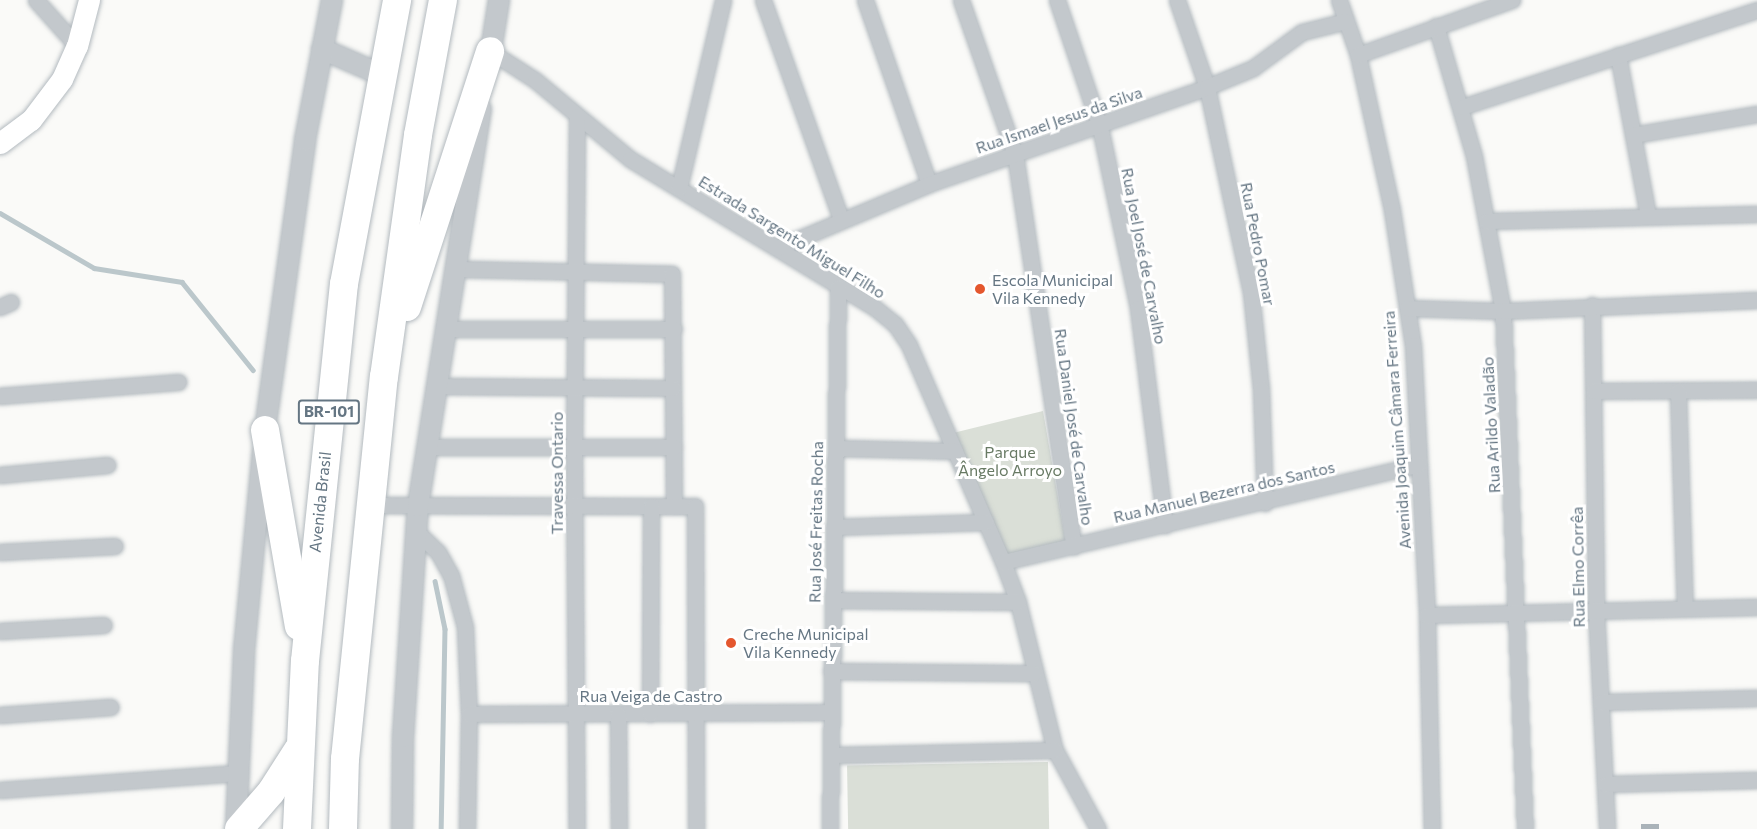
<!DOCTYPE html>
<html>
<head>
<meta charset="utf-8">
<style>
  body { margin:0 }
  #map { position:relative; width:1757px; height:829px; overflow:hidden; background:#fafaf8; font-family:Commissioner,sans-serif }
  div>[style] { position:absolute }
  .green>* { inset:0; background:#dadfd7; transform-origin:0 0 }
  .stream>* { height:4.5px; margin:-2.25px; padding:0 2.25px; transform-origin:2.25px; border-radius:2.25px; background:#bbc7cb }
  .building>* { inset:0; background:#aab3b9; transform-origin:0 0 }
  .roads { filter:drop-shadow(0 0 2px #b3babf) drop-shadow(0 0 2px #b3babf) }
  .minor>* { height:15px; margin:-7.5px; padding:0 7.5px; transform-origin:7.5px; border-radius:7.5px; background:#c3c8cc }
  .tertiary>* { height:20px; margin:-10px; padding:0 10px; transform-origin:10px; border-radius:10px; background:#c3c8cc }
  .secondary>* { height:21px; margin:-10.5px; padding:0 10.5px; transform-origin:10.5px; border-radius:10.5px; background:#fff }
  .motorway>* { height:28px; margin:-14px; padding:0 14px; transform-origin:14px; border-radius:14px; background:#fff }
  .dots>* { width:16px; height:16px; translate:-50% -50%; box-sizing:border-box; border:3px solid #fff; border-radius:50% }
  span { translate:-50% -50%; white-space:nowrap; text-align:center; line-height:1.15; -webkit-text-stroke:6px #fff; paint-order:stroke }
  .shield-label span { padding:2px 4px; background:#fff; border:2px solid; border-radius:4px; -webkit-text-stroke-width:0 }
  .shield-label { font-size:15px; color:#657683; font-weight:700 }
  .street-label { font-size:16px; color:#657683 }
  .poi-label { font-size:16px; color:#657683 }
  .left { translate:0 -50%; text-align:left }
  .park-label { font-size:16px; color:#687a64 }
</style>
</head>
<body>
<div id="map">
  <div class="green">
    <i style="clip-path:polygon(1043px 411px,1066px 544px,1005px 555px,953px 433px)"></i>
    <i style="left:1048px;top:762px;width:67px;height:201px;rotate:89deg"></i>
  </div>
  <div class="stream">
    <i style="left:0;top:213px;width:109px;rotate:30.3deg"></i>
    <i style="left:94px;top:268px;width:89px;rotate:9deg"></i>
    <i style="left:182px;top:282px;width:113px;rotate:51.1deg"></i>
    <i style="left:435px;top:581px;width:49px;rotate:78.2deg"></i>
    <i style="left:445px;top:629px;width:200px;rotate:91.1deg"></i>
  </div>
  <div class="building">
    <i style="left:1641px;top:824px;width:18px;height:5px"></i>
  </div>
  <div class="roads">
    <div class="minor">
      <i style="left:36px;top:0;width:62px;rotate:48.3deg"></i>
      <i style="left:763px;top:0;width:232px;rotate:70.4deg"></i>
      <i style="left:865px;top:0;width:195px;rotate:70.8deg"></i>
      <i style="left:961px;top:0;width:163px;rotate:70.7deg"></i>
      <i style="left:1015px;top:154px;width:397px;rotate:81.5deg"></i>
      <i style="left:1057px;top:0;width:134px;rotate:71.3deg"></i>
      <i style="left:1100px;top:127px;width:185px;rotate:78.1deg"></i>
      <i style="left:1138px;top:308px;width:219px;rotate:82.9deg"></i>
      <i style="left:1177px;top:0;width:92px;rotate:71deg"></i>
      <i style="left:1207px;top:87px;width:210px;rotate:77.9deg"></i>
      <i style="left:1251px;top:292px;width:98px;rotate:84.1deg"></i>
      <i style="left:1261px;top:389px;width:114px;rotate:88deg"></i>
      <i style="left:1339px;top:0;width:58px;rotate:70.9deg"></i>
      <i style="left:1358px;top:55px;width:159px;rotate:77.6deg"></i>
      <i style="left:1392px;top:210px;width:137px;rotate:81.2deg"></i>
      <i style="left:1413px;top:345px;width:270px;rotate:87deg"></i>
      <i style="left:1427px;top:615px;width:214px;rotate:88.7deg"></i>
      <i style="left:1436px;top:26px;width:135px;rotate:73.7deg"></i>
      <i style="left:1474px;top:156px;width:158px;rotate:79.4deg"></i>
      <i style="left:1503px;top:311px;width:518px;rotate:87.57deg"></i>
      <i style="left:490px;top:51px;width:54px;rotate:32.8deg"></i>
      <i style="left:535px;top:80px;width:124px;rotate:39.7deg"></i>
      <i style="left:630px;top:159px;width:287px;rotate:31.3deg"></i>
      <i style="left:875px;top:308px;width:26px;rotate:39deg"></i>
      <i style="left:895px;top:324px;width:25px;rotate:56deg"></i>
      <i style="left:909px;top:345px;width:236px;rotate:66.6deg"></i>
      <i style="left:1003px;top:562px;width:43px;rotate:69.4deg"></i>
      <i style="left:1018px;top:602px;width:153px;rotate:76deg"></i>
      <i style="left:1055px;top:750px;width:90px;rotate:61.4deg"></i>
      <i style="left:1358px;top:55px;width:164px;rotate:-19.7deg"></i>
      <i style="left:1618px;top:55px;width:163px;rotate:79.4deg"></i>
      <i style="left:1462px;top:107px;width:311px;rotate:-18.2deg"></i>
      <i style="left:577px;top:116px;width:331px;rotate:90.5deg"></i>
      <i style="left:574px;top:447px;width:382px;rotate:89.6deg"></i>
      <i style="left:1633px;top:135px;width:126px;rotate:-9.6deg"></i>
      <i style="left:679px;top:188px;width:193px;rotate:-76.8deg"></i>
      <i style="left:1487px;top:221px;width:270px;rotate:-1.5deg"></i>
      <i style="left:777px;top:248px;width:165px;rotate:-22.8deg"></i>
      <i style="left:929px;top:184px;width:294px;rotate:-19.2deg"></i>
      <i style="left:1207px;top:87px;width:50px;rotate:-22.4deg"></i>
      <i style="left:1253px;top:68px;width:61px;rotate:-36.3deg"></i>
      <i style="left:1302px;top:32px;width:45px;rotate:-14deg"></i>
      <i style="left:457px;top:269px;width:215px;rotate:1.3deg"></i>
      <i style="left:672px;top:274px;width:232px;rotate:89.5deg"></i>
      <i style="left:1592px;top:305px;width:304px;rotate:89.2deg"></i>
      <i style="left:1596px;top:609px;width:220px;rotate:87.1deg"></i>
      <i style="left:0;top:307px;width:12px;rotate:-24deg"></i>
      <i style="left:1407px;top:308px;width:96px;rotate:1.8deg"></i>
      <i style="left:1503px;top:311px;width:254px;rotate:-2.5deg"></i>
      <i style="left:446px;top:329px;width:228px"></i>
      <i style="left:437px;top:386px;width:236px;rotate:0.5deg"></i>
      <i style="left:1594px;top:391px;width:163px;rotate:-0.4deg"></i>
      <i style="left:1678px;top:391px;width:217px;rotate:88.2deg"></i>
      <i style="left:0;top:396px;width:179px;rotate:-4.5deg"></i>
      <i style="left:427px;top:447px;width:247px"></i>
      <i style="left:836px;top:448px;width:119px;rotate:1.4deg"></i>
      <i style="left:0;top:475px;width:108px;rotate:-5.3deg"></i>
      <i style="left:370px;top:505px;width:325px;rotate:0.2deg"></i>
      <i style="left:695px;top:506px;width:323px;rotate:89.8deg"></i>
      <i style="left:834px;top:527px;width:152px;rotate:-1.9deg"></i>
      <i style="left:416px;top:531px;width:30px;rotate:44deg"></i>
      <i style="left:438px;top:552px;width:26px;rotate:61deg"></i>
      <i style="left:451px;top:575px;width:54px;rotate:74.9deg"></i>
      <i style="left:465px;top:627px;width:87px;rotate:87.4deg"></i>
      <i style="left:469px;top:714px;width:115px;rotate:91deg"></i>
      <i style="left:0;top:552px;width:115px;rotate:-3deg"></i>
      <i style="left:1003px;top:562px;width:426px;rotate:-13.2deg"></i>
      <i style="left:833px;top:600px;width:185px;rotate:0.6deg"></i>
      <i style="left:1427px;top:615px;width:330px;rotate:-1.4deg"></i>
      <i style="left:0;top:631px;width:104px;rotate:-3.3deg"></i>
      <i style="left:831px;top:671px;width:203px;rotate:0.6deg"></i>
      <i style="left:1601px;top:702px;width:156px;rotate:-1.5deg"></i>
      <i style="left:469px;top:714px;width:363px;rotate:-0.3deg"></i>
      <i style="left:618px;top:714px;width:115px;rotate:89.5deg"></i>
      <i style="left:650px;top:714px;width:208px;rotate:-89.7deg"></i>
      <i style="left:0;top:715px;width:111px;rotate:-4.1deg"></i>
      <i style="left:832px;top:755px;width:223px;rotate:-1.3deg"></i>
      <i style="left:1606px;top:784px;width:151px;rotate:-1.5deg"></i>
      <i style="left:0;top:790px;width:238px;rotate:-4.1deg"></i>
      <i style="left:830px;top:829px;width:542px;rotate:-89.15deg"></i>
    </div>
    <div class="tertiary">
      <i style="left:322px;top:49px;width:68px;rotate:23.5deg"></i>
      <i style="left:489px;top:63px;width:64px;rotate:-81deg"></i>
      <i style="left:236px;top:829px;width:178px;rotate:-87.4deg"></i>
      <i style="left:244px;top:651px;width:222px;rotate:-84.6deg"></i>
      <i style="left:265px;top:430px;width:293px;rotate:-82.1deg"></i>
      <i style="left:305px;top:140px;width:143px;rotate:-79.1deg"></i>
      <i style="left:402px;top:829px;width:92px;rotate:-89.4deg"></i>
      <i style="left:403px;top:737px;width:231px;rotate:-86.3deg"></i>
      <i style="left:418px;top:506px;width:402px;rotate:-81deg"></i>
    </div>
    <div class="secondary">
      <i style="left:0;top:143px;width:39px;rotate:-37deg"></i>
      <i style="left:31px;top:120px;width:51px;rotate:-52.9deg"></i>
      <i style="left:62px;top:79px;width:36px;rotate:-66deg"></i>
      <i style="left:77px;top:46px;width:48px;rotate:-75.4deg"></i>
    </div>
    <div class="motorway">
      <i style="left:407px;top:307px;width:269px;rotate:-72deg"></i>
      <i style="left:265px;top:430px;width:199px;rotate:80.2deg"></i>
      <i style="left:239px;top:829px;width:49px;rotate:-49.1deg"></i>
      <i style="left:271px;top:792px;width:50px;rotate:-57.3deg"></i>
      <i style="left:297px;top:829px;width:168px;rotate:-87.3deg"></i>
      <i style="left:305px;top:661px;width:379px;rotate:-84.1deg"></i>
      <i style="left:344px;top:284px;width:289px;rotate:-79.4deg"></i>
      <i style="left:343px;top:829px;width:70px;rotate:-88.4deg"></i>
      <i style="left:345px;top:759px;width:384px;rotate:-84.2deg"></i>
      <i style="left:384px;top:377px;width:244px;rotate:-82deg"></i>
      <i style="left:418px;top:135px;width:137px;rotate:-79.5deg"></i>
    </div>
  </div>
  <div class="dots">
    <i style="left:980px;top:289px;background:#e4572e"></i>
    <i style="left:731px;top:643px;background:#e4572e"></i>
  </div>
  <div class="shield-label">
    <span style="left:329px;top:412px">BR-101</span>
  </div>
  <div class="street-label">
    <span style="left:1059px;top:120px;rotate:-19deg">Rua Ismael Jesus da Silva</span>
    <span style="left:792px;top:237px;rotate:32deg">Estrada Sargento Miguel Filho</span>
    <span style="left:1258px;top:244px;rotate:79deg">Rua Pedro Pomar</span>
    <span style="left:1144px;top:256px;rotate:79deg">Rua Joel José de Carvalho</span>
    <span style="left:1491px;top:425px;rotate:-93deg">Rua Arildo Valadão</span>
    <span style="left:1074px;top:427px;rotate:82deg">Rua Daniel José de Carvalho</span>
    <span style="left:1397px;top:430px;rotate:-94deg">Avenida Joaquim Câmara Ferreira</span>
    <span style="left:557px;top:473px;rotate:-90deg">Travessa Ontario</span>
    <span style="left:1224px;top:492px;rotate:-13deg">Rua Manuel Bezerra dos Santos</span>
    <span style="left:320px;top:502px;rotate:-84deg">Avenida Brasil</span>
    <span style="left:816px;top:522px;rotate:-89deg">Rua José Freitas Rocha</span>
    <span style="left:1578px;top:567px;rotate:-91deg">Rua Elmo Corrêa</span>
    <span style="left:651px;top:696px">Rua Veiga de Castro</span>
  </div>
  <div class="poi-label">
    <span class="left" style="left:992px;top:289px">Escola Municipal<br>Vila Kennedy</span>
    <span class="left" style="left:743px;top:643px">Creche Municipal<br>Vila Kennedy</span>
  </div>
  <div class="park-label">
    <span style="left:1010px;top:461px">Parque<br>Ângelo Arroyo</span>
  </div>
</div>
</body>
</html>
